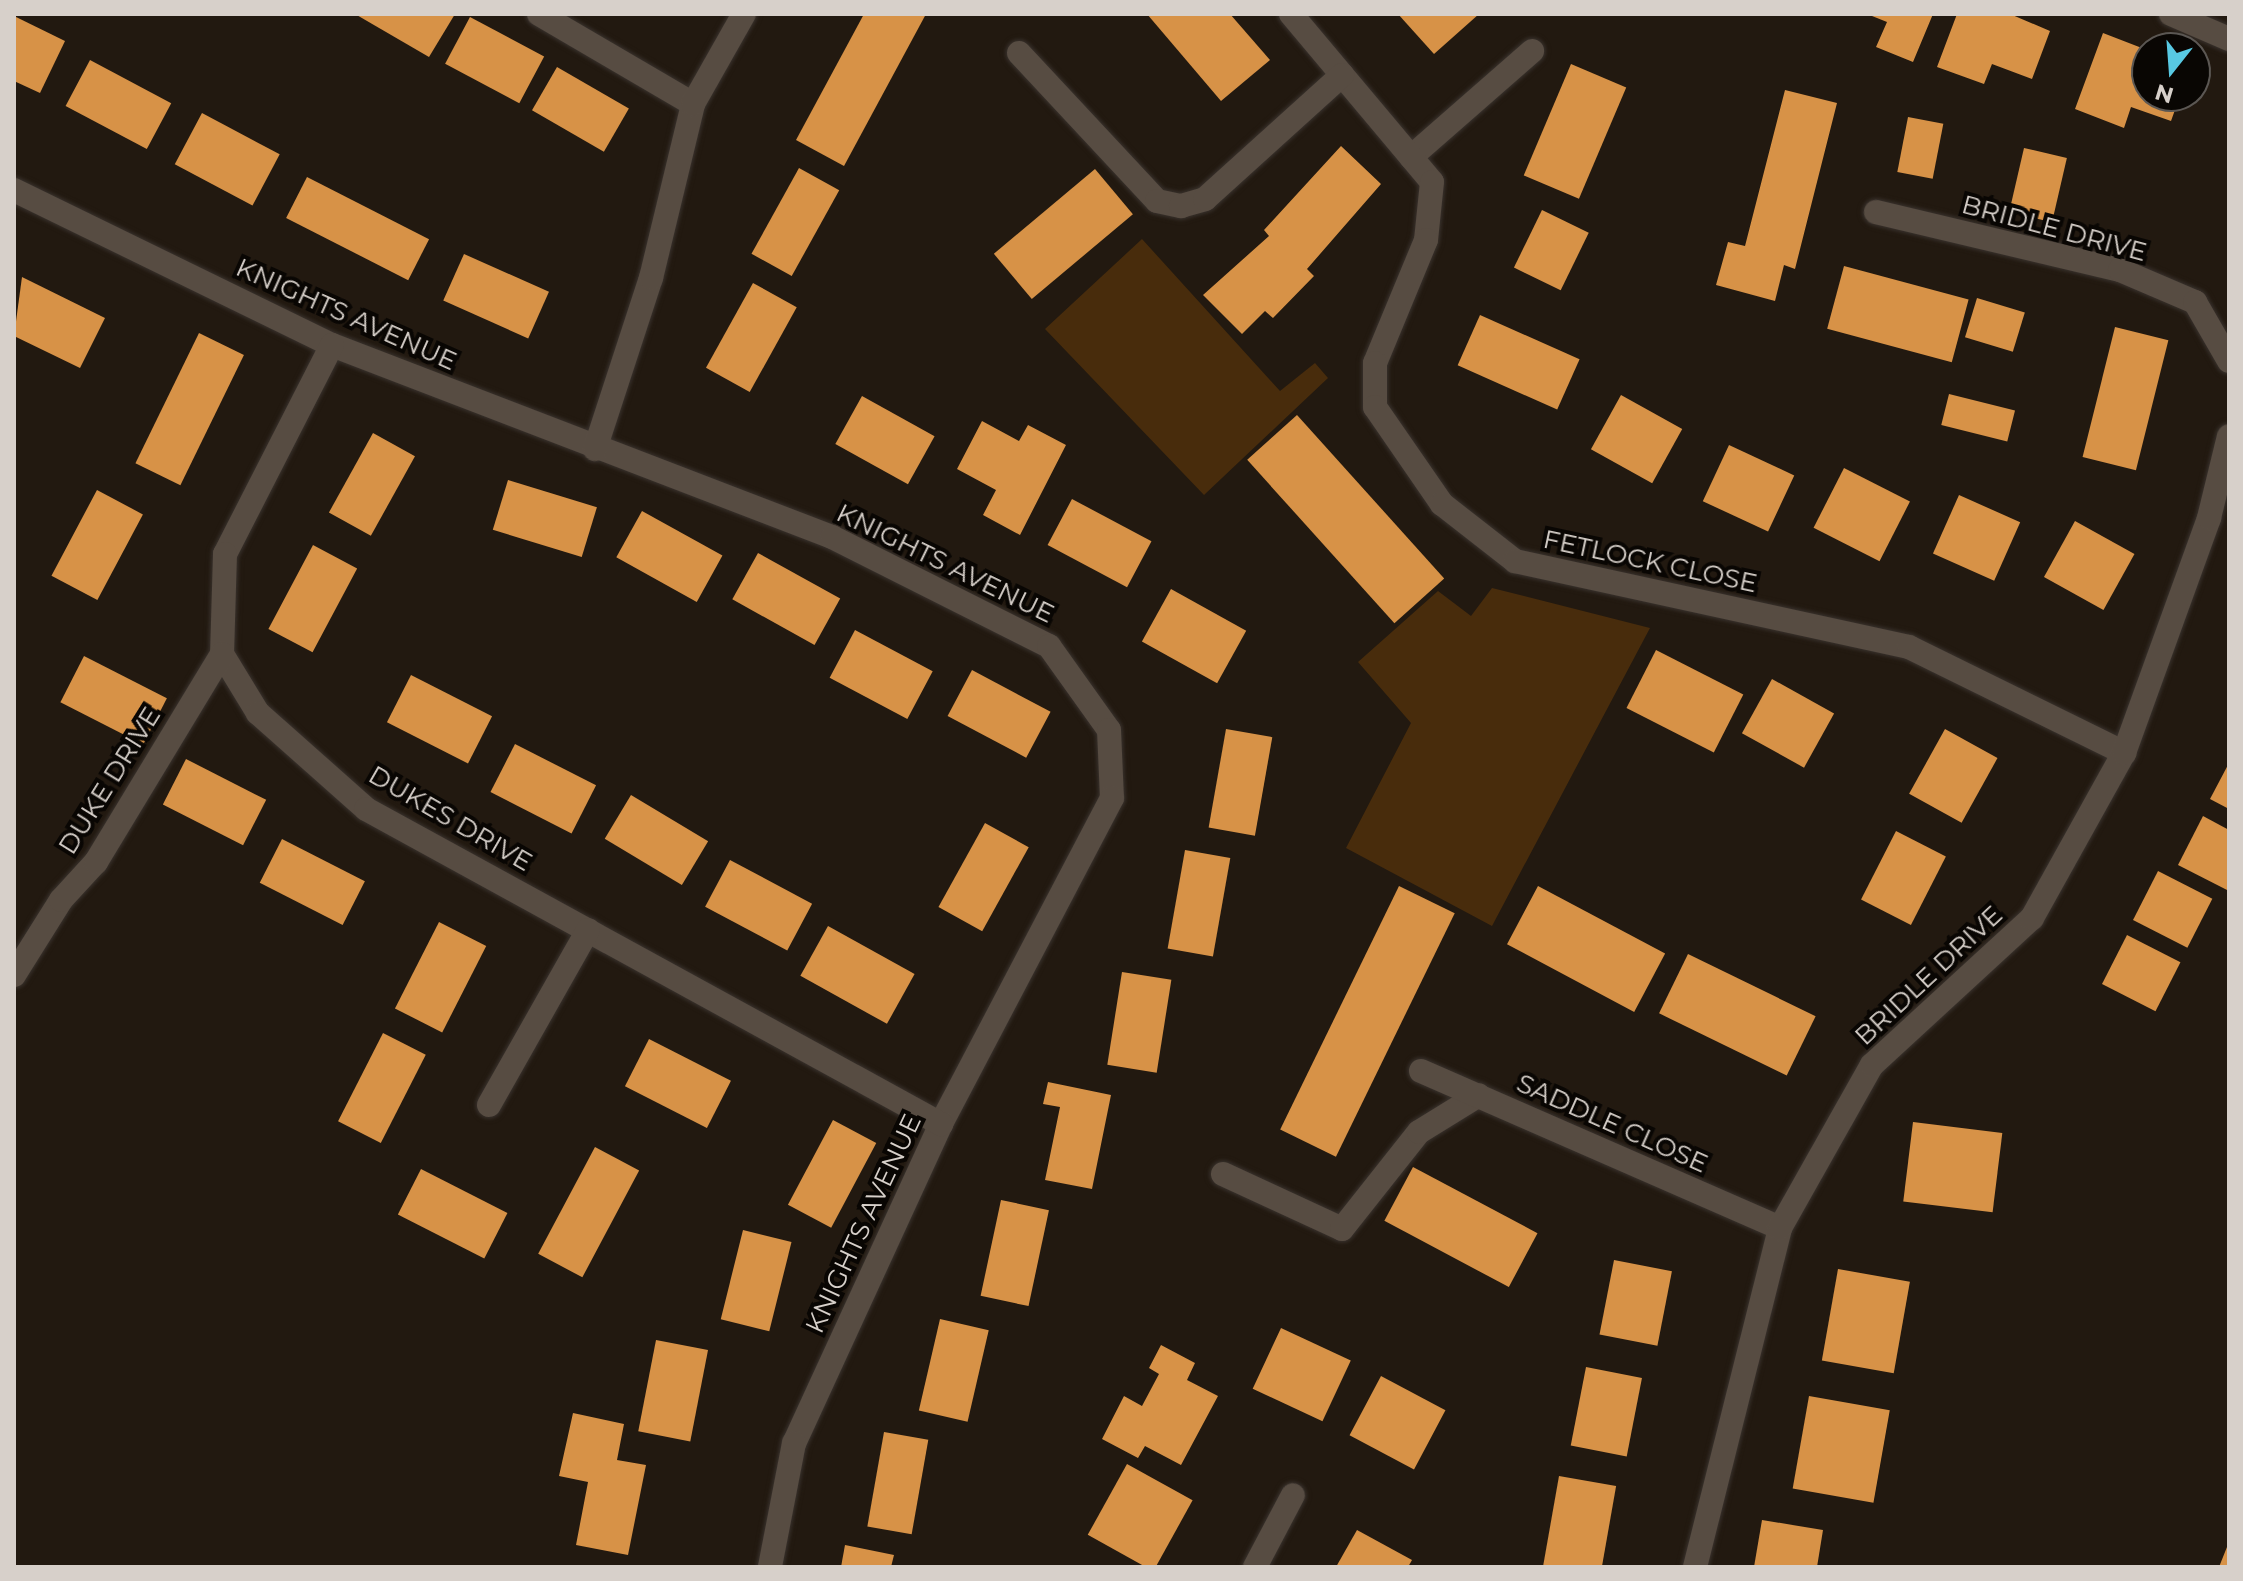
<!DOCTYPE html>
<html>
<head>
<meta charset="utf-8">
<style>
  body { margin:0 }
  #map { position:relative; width:2243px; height:1581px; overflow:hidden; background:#221910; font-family:Montserrat,sans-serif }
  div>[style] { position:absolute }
  .green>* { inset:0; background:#482c0c }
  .building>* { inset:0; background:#d79247; transform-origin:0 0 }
  .roads { filter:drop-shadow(0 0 2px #39322d) drop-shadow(0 0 2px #39322d) }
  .lane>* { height:24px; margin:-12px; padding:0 12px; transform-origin:12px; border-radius:12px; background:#574c42 }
  .street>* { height:24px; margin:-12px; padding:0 12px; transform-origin:12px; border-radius:12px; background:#574c42 }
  span { translate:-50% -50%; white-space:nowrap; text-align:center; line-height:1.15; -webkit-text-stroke:8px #090603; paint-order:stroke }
  .street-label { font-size:26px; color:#d7d0ca }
  .frame { position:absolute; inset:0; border:16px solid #d7d0ca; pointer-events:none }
  .north { position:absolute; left:2131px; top:32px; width:80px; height:80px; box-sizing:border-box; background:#090603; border:2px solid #5b5753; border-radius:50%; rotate:197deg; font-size:22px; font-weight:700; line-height:32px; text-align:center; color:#d7d0ca }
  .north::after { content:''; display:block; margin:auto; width:28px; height:36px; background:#58c9e3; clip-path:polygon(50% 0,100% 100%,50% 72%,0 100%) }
</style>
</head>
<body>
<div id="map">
  <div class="green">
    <i style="clip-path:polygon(1142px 239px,1280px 391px,1315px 363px,1328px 378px,1204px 495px,1045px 329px)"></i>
    <i style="clip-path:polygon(1492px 588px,1650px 628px,1492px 926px,1346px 848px,1411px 723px,1358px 662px,1438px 591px,1471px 616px)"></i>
  </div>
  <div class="building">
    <i style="clip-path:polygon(355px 14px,455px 14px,429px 57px)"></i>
    <i style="clip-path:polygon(864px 14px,926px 14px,844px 166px,796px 140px)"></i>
    <i style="clip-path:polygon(1147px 14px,1230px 14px,1270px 60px,1221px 101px)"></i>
    <i style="clip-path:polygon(1398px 14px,1479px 14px,1434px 54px)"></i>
    <i style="clip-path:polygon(1867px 14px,1933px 14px,1913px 62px,1876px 47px,1887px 22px)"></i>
    <i style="clip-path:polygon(1957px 14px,2010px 14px,2050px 31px,2032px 79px,1992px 64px,1984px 84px,1937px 67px)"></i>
    <i style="clip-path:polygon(14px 16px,65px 41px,40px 93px,14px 81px)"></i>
    <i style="left:470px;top:17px;width:84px;height:53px;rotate:28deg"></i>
    <i style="clip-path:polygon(2103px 33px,2147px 50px,2147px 96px,2180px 96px,2171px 121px,2131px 107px,2124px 128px,2075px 109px)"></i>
    <i style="left:90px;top:60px;width:92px;height:52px;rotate:28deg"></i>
    <i style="left:1571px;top:64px;width:60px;height:121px;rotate:23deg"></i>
    <i style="left:557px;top:67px;width:83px;height:50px;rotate:30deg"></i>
    <i style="clip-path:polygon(1785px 90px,1837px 103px,1795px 269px,1784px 265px,1775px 301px,1716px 285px,1728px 242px,1745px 246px)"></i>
    <i style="left:202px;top:113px;width:88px;height:58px;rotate:28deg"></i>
    <i style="left:1908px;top:117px;width:36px;height:56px;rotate:11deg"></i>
    <i style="clip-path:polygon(1341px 146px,1381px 184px,1307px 269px,1314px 276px,1273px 318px,1265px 311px,1242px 334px,1203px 295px,1269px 236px,1264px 230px)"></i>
    <i style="left:2024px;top:148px;width:44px;height:66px;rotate:13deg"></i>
    <i style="left:799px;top:168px;width:46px;height:98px;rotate:29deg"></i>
    <i style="left:1095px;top:169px;width:59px;height:132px;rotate:50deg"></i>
    <i style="left:307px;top:177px;width:137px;height:46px;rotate:27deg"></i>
    <i style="left:1542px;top:210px;width:52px;height:64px;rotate:26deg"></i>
    <i style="left:464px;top:254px;width:93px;height:51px;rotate:24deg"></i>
    <i style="left:1844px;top:266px;width:129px;height:65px;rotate:15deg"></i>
    <i style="clip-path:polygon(22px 277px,105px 318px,80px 368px,14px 336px)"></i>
    <i style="left:753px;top:283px;width:50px;height:97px;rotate:29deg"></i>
    <i style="left:1977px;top:298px;width:50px;height:41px;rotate:17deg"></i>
    <i style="left:1480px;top:315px;width:109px;height:55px;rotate:24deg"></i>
    <i style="left:2115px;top:327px;width:55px;height:134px;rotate:14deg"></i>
    <i style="left:199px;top:333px;width:50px;height:145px;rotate:26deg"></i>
    <i style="left:1949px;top:394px;width:68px;height:32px;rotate:14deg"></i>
    <i style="left:1621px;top:395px;width:70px;height:62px;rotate:29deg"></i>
    <i style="left:862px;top:396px;width:83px;height:55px;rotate:29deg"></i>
    <i style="left:1297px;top:415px;width:220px;height:67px;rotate:48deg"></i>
    <i style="clip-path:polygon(982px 421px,1019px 441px,1028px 425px,1066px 445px,1020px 535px,983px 515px,996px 490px,957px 469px)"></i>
    <i style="left:373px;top:433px;width:48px;height:91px;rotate:29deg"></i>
    <i style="left:1729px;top:445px;width:72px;height:62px;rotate:25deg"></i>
    <i style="left:1844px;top:468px;width:74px;height:67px;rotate:27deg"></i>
    <i style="left:508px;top:480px;width:93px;height:52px;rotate:17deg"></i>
    <i style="left:97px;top:490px;width:52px;height:97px;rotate:28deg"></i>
    <i style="left:1959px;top:495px;width:67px;height:64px;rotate:24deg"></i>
    <i style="left:1072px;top:499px;width:90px;height:52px;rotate:28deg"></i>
    <i style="left:642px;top:511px;width:92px;height:53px;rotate:29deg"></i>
    <i style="left:2075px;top:521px;width:68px;height:64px;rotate:29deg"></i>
    <i style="left:313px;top:545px;width:50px;height:95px;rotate:28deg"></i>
    <i style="left:758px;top:553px;width:94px;height:53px;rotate:29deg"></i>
    <i style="left:1171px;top:589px;width:86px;height:60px;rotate:29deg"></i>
    <i style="left:855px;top:630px;width:88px;height:54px;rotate:28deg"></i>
    <i style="left:1656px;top:650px;width:98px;height:65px;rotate:27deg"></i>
    <i style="left:84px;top:656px;width:93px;height:52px;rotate:27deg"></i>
    <i style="left:972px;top:670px;width:89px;height:52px;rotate:28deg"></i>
    <i style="left:411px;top:675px;width:91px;height:53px;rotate:27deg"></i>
    <i style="left:1772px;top:679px;width:71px;height:62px;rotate:29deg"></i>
    <i style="left:1226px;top:729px;width:47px;height:100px;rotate:10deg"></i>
    <i style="left:1945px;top:729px;width:60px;height:74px;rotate:29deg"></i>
    <i style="left:515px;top:744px;width:91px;height:54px;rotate:27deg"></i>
    <i style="left:186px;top:759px;width:90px;height:51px;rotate:27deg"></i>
    <i style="clip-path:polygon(2229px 763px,2229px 809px,2210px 799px)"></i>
    <i style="left:631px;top:795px;width:90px;height:51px;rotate:31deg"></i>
    <i style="clip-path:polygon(2203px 816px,2229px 830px,2229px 891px,2178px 865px)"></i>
    <i style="left:985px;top:823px;width:50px;height:96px;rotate:29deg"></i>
    <i style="left:1896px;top:831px;width:56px;height:77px;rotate:27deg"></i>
    <i style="left:282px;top:839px;width:93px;height:49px;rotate:27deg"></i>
    <i style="left:1185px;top:850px;width:46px;height:100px;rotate:10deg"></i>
    <i style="left:730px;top:860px;width:93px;height:53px;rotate:28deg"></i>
    <i style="left:2158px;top:871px;width:61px;height:55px;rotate:27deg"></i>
    <i style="left:1399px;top:886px;width:62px;height:271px;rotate:26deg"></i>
    <i style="left:1538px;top:886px;width:144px;height:66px;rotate:28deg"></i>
    <i style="left:439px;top:922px;width:53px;height:97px;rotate:27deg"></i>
    <i style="left:828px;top:926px;width:99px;height:57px;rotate:29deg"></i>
    <i style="left:2127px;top:935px;width:60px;height:55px;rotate:27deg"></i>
    <i style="left:1688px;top:954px;width:142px;height:66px;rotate:26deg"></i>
    <i style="left:1122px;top:972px;width:50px;height:94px;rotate:9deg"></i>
    <i style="left:383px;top:1033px;width:48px;height:99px;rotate:27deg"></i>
    <i style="left:649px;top:1039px;width:92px;height:53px;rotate:27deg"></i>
    <i style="clip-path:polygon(1048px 1082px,1111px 1095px,1092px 1189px,1045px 1180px,1060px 1107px,1043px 1104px)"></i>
    <i style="left:833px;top:1120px;width:49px;height:96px;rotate:28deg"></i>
    <i style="left:1913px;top:1122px;width:90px;height:80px;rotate:7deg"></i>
    <i style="left:595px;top:1147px;width:50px;height:121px;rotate:28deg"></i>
    <i style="left:1413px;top:1167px;width:141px;height:61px;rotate:28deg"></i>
    <i style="left:421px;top:1169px;width:97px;height:51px;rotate:27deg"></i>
    <i style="left:1001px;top:1200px;width:49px;height:98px;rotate:12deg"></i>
    <i style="left:743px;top:1230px;width:50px;height:92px;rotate:14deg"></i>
    <i style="left:1614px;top:1260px;width:59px;height:76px;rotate:11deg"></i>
    <i style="left:1838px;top:1269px;width:73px;height:93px;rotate:10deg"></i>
    <i style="left:940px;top:1319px;width:50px;height:94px;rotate:13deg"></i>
    <i style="left:1281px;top:1328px;width:77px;height:67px;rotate:25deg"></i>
    <i style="left:656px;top:1340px;width:53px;height:93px;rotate:11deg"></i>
    <i style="clip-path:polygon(1161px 1345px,1195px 1363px,1187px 1380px,1218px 1396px,1181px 1465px,1145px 1446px,1138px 1458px,1102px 1439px,1124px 1396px,1142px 1406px,1159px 1374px,1149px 1368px)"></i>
    <i style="left:1586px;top:1367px;width:57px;height:80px;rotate:11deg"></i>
    <i style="left:1381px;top:1376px;width:73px;height:67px;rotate:28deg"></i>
    <i style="left:1809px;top:1396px;width:82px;height:94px;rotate:10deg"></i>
    <i style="clip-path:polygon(573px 1413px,624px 1424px,617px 1460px,646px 1465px,628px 1555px,576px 1545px,588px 1482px,559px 1476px)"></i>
    <i style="left:884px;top:1432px;width:45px;height:96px;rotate:10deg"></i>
    <i style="left:1127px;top:1464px;width:75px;height:81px;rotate:29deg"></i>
    <i style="left:1559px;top:1476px;width:58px;height:92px;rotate:10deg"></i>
    <i style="clip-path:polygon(1762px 1520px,1823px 1530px,1817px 1567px,1754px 1567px)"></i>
    <i style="clip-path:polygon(1357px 1530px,1412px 1560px,1408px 1567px,1336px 1567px)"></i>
    <i style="clip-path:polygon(2229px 1542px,2229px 1567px,2219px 1567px)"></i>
    <i style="clip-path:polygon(845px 1545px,894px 1555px,891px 1567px,841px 1567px)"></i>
  </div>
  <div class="roads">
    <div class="lane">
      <i style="left:1411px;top:157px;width:161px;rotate:-41.2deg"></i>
      <i style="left:1223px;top:1174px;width:131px;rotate:24.8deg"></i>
      <i style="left:1342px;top:1229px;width:124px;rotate:-51.6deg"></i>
      <i style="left:1419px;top:1132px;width:70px;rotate:-31.7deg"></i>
    </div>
    <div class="street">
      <i style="left:539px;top:14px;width:178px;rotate:30.3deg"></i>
      <i style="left:1291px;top:14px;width:219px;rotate:50deg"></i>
      <i style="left:1432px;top:182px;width:58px;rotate:95.9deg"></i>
      <i style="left:1426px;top:240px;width:133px;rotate:112.5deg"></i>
      <i style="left:1375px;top:363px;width:44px;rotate:90deg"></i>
      <i style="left:1375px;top:407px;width:118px;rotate:55.4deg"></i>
      <i style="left:1442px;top:504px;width:93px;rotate:38deg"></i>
      <i style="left:1515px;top:561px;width:403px;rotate:12.3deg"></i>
      <i style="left:1909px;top:647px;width:240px;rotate:26.2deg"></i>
      <i style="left:2171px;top:14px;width:63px;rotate:23.3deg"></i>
      <i style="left:1019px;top:53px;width:202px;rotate:47deg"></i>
      <i style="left:1157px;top:201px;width:25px;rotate:12deg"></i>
      <i style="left:1181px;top:206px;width:25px;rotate:-16deg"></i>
      <i style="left:1205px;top:199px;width:185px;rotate:-42.1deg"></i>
      <i style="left:14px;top:190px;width:354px;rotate:26deg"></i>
      <i style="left:332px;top:345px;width:536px;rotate:21.01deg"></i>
      <i style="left:832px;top:537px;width:243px;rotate:26.7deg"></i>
      <i style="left:1049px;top:646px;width:103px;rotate:54.5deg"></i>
      <i style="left:1109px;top:730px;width:68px;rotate:87.5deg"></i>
      <i style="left:1112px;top:798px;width:368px;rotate:117.7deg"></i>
      <i style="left:941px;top:1124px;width:351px;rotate:114.7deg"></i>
      <i style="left:794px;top:1443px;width:126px;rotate:101deg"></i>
      <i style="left:1876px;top:212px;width:251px;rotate:13.4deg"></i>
      <i style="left:2120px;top:270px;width:82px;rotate:23.1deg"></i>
      <i style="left:2195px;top:302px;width:68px;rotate:60deg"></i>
      <i style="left:332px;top:345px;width:235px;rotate:117.1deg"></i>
      <i style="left:225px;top:554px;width:100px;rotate:91.7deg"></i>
      <i style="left:222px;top:654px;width:69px;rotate:58.6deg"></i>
      <i style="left:258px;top:713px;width:144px;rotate:41.6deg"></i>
      <i style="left:366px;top:809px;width:656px;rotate:28.72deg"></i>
      <i style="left:595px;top:449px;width:180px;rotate:-71.9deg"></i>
      <i style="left:651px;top:278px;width:179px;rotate:-76.4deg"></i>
      <i style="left:693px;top:104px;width:103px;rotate:-60.5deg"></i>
      <i style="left:14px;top:975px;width:89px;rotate:-57.9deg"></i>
      <i style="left:61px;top:900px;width:52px;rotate:-47.4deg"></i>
      <i style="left:96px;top:862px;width:243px;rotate:-58.8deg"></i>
      <i style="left:1421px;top:1071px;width:392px;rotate:23.6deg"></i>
      <i style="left:489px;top:1105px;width:201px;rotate:-60.5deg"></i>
      <i style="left:1255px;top:1567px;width:81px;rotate:-62.2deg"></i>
      <i style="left:1695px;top:1567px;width:349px;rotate:-75.9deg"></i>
      <i style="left:1780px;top:1228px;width:187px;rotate:-60.6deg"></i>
      <i style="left:1872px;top:1065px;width:217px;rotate:-42.6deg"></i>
      <i style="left:2032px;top:918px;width:189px;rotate:-60.9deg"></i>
      <i style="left:2124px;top:753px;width:250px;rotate:-70.1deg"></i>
      <i style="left:2209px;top:518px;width:84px;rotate:-76.3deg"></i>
    </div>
  </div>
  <div class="street-label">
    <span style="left:2054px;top:229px;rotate:15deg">BRIDLE DRIVE</span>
    <span style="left:346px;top:315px;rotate:24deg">KNIGHTS AVENUE</span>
    <span style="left:1650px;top:562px;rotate:12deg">FETLOCK CLOSE</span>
    <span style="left:945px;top:564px;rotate:26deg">KNIGHTS AVENUE</span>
    <span style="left:110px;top:781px;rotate:-58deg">DUKE DRIVE</span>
    <span style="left:450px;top:819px;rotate:30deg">DUKES DRIVE</span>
    <span style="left:1929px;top:976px;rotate:-43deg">BRIDLE DRIVE</span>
    <span style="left:1612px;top:1124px;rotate:24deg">SADDLE CLOSE</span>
    <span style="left:864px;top:1224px;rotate:-65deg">KNIGHTS AVENUE</span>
  </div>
  <div class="frame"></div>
  <div class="north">N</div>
</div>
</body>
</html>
